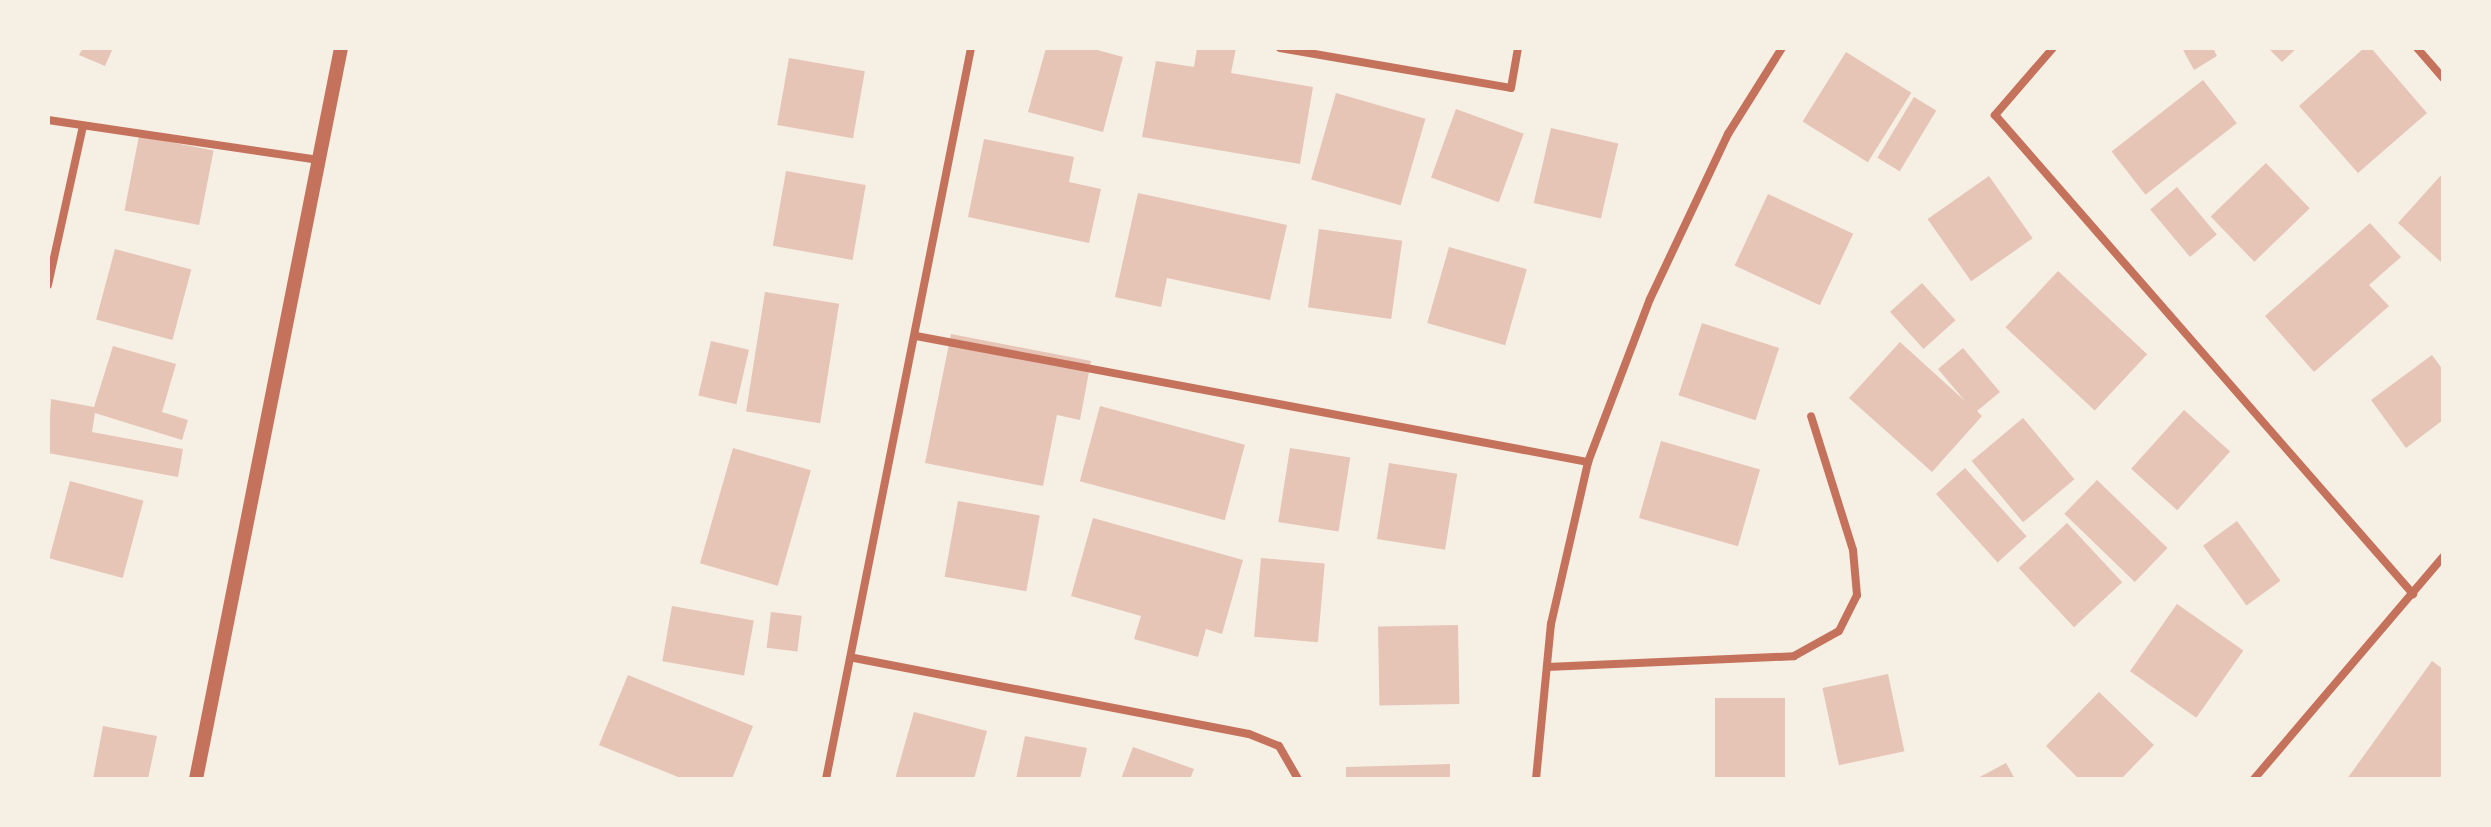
<!DOCTYPE html>
<html>
<head>
<meta charset="utf-8">
<style>
  body { margin:0 }
  #map { position:relative; width:2491px; height:827px; overflow:hidden; background:#f6efe4; font-family:Arial,sans-serif }
  div>[style] { position:absolute }
  .building>* { inset:0; background:#e6c5b7; transform-origin:0 0 }
  .minor>* { height:8px; margin:-4px; padding:0 4px; transform-origin:4px; border-radius:4px; background:#c5725c }
  .tertiary>* { height:14px; margin:-7px; padding:0 7px; transform-origin:7px; border-radius:7px; background:#c5725c }
  span { translate:-50% -50%; white-space:nowrap; text-align:center; line-height:1.15; -webkit-text-stroke:7px #f6efe4; paint-order:stroke }
  .frame { position:absolute; inset:0; border:50px solid #f6efe4; pointer-events:none }
</style>
</head>
<body>
<div id="map">
  <div class="building">
    <i style="clip-path:polygon(83px 48px,113px 48px,105px 66px,79px 55px)"></i>
    <i style="clip-path:polygon(1046px 48px,1090px 48px,1123px 57px,1103px 132px,1028px 112px)"></i>
    <i style="clip-path:polygon(1197px 48px,1236px 48px,1231px 73px,1313px 87px,1300px 164px,1142px 137px,1156px 61px,1194px 67px)"></i>
    <i style="clip-path:polygon(2182px 48px,2213px 48px,2217px 56px,2194px 70px)"></i>
    <i style="clip-path:polygon(2268px 48px,2297px 48px,2282px 62px)"></i>
    <i style="clip-path:polygon(2364px 48px,2371px 48px,2427px 113px,2358px 173px,2299px 106px)"></i>
    <i style="left:1846px;top:52px;width:77px;height:82px;rotate:32deg"></i>
    <i style="left:789px;top:58px;width:77px;height:68px;rotate:10deg"></i>
    <i style="left:2203px;top:80px;width:55px;height:116px;rotate:52deg"></i>
    <i style="left:1336px;top:93px;width:93px;height:90px;rotate:16deg"></i>
    <i style="left:1914px;top:97px;width:26px;height:71px;rotate:31deg"></i>
    <i style="left:1456px;top:109px;width:72px;height:73px;rotate:20deg"></i>
    <i style="left:1551px;top:128px;width:69px;height:77px;rotate:13deg"></i>
    <i style="left:139px;top:136px;width:76px;height:76px;rotate:11deg"></i>
    <i style="clip-path:polygon(984px 139px,1074px 157px,1069px 182px,1101px 189px,1089px 243px,968px 217px)"></i>
    <i style="left:2266px;top:163px;width:63px;height:77px;rotate:46deg"></i>
    <i style="left:786px;top:171px;width:81px;height:76px;rotate:10deg"></i>
    <i style="clip-path:polygon(2443px 173px,2443px 260px,2441px 262px,2398px 223px)"></i>
    <i style="left:1989px;top:176px;width:76px;height:75px;rotate:55deg"></i>
    <i style="left:2177px;top:187px;width:62px;height:35px;rotate:50deg"></i>
    <i style="clip-path:polygon(1138px 193px,1287px 225px,1270px 300px,1167px 278px,1161px 307px,1115px 297px)"></i>
    <i style="left:1768px;top:194px;width:94px;height:79px;rotate:25deg"></i>
    <i style="clip-path:polygon(2370px 223px,2401px 257px,2369px 285px,2389px 306px,2314px 372px,2265px 316px)"></i>
    <i style="left:1319px;top:229px;width:84px;height:79px;rotate:8deg"></i>
    <i style="left:1449px;top:247px;width:81px;height:79px;rotate:16deg"></i>
    <i style="left:115px;top:249px;width:79px;height:73px;rotate:15deg"></i>
    <i style="left:2058px;top:271px;width:122px;height:77px;rotate:43deg"></i>
    <i style="left:1922px;top:283px;width:50px;height:43px;rotate:48deg"></i>
    <i style="left:765px;top:292px;width:75px;height:121px;rotate:9deg"></i>
    <i style="left:1702px;top:323px;width:81px;height:76px;rotate:18deg"></i>
    <i style="clip-path:polygon(951px 334px,1091px 361px,1080px 420px,1057px 415px,1043px 486px,925px 463px)"></i>
    <i style="left:711px;top:341px;width:39px;height:56px;rotate:13deg"></i>
    <i style="clip-path:polygon(1900px 342px,1965px 401px,1938px 369px,1963px 348px,2000px 392px,1977px 411px,1982px 416px,1932px 472px,1849px 398px)"></i>
    <i style="clip-path:polygon(113px 346px,176px 364px,162px 412px,188px 420px,182px 440px,95px 413px,92px 432px,183px 449px,178px 477px,48px 453px,51px 399px,94px 407px)"></i>
    <i style="clip-path:polygon(2432px 355px,2443px 370px,2443px 420px,2406px 448px,2371px 400px)"></i>
    <i style="left:1100px;top:406px;width:150px;height:78px;rotate:15deg"></i>
    <i style="left:2184px;top:410px;width:62px;height:79px;rotate:42deg"></i>
    <i style="left:2023px;top:418px;width:80px;height:67px;rotate:50deg"></i>
    <i style="left:1661px;top:441px;width:103px;height:80px;rotate:16deg"></i>
    <i style="left:733px;top:448px;width:81px;height:120px;rotate:16deg"></i>
    <i style="left:1290px;top:448px;width:61px;height:75px;rotate:9deg"></i>
    <i style="left:1389px;top:463px;width:69px;height:77px;rotate:9deg"></i>
    <i style="left:1965px;top:468px;width:92px;height:39px;rotate:48deg"></i>
    <i style="left:2097px;top:480px;width:98px;height:47px;rotate:44deg"></i>
    <i style="left:70px;top:481px;width:76px;height:80px;rotate:15deg"></i>
    <i style="left:958px;top:501px;width:83px;height:77px;rotate:10deg"></i>
    <i style="clip-path:polygon(1093px 518px,1243px 560px,1222px 634px,1206px 629px,1198px 657px,1134px 639px,1141px 616px,1071px 596px)"></i>
    <i style="left:2237px;top:521px;width:74px;height:42px;rotate:54deg"></i>
    <i style="left:2067px;top:523px;width:81px;height:66px;rotate:47deg"></i>
    <i style="left:1261px;top:558px;width:64px;height:79px;rotate:5deg"></i>
    <i style="left:2177px;top:604px;width:81px;height:82px;rotate:35deg"></i>
    <i style="left:672px;top:606px;width:83px;height:56px;rotate:10deg"></i>
    <i style="left:771px;top:612px;width:31px;height:36px;rotate:7deg"></i>
    <i style="left:1458px;top:625px;width:79px;height:80px;rotate:89deg"></i>
    <i style="clip-path:polygon(2432px 661px,2443px 669px,2443px 773px,2439px 779px,2347px 779px)"></i>
    <i style="left:1888px;top:674px;width:79px;height:67px;rotate:78deg"></i>
    <i style="clip-path:polygon(628px 675px,753px 726px,732px 779px,683px 779px,599px 745px)"></i>
    <i style="clip-path:polygon(2099px 692px,2154px 745px,2121px 779px,2079px 779px,2046px 746px)"></i>
    <i style="left:1715px;top:698px;width:70px;height:79px"></i>
    <i style="clip-path:polygon(914px 712px,987px 731px,974px 779px,895px 779px)"></i>
    <i style="clip-path:polygon(103px 726px,157px 736px,148px 779px,93px 779px)"></i>
    <i style="clip-path:polygon(1025px 736px,1087px 748px,1080px 779px,1016px 779px)"></i>
    <i style="clip-path:polygon(1133px 747px,1194px 769px,1190px 779px,1121px 779px)"></i>
    <i style="clip-path:polygon(2006px 763px,2015px 779px,1976px 779px)"></i>
    <i style="clip-path:polygon(1450px 764px,1450px 779px,1346px 779px,1346px 767px)"></i>
  </div>
  <div class="minor">
    <i style="left:1280px;top:48px;width:234px;rotate:9.8deg"></i>
    <i style="left:1511px;top:88px;width:41px;rotate:-80.1deg"></i>
    <i style="left:2053px;top:48px;width:89px;rotate:130.9deg"></i>
    <i style="left:1995px;top:115px;width:636px;rotate:48.89deg"></i>
    <i style="left:2417px;top:48px;width:40px;rotate:49deg"></i>
    <i style="left:48px;top:120px;width:274px;rotate:8.4deg"></i>
    <i style="left:48px;top:285px;width:163px;rotate:-77.6deg"></i>
    <i style="left:916px;top:336px;width:684px;rotate:10.62deg"></i>
    <i style="left:854px;top:658px;width:402px;rotate:10.9deg"></i>
    <i style="left:1249px;top:734px;width:32px;rotate:22deg"></i>
    <i style="left:1279px;top:746px;width:38px;rotate:60deg"></i>
    <i style="left:1547px;top:667px;width:247px;rotate:-2.5deg"></i>
    <i style="left:1794px;top:656px;width:51px;rotate:-29.1deg"></i>
    <i style="left:1839px;top:631px;width:40px;rotate:-63.4deg"></i>
    <i style="left:1857px;top:595px;width:45px;rotate:-95.1deg"></i>
    <i style="left:1853px;top:550px;width:140px;rotate:-107.4deg"></i>
    <i style="left:826px;top:779px;width:745px;rotate:-78.78deg"></i>
    <i style="left:1536px;top:779px;width:156px;rotate:-84.5deg"></i>
    <i style="left:1551px;top:624px;width:166px;rotate:-77.1deg"></i>
    <i style="left:1588px;top:462px;width:174px;rotate:-69.2deg"></i>
    <i style="left:1650px;top:299px;width:183px;rotate:-64.7deg"></i>
    <i style="left:1728px;top:134px;width:102px;rotate:-57.9deg"></i>
    <i style="left:2254px;top:779px;width:292px;rotate:-49.6deg"></i>
  </div>
  <div class="tertiary">
    <i style="left:196px;top:779px;width:745px;rotate:-78.78deg"></i>
  </div>
  <div class="frame"></div>
</div>
</body>
</html>
